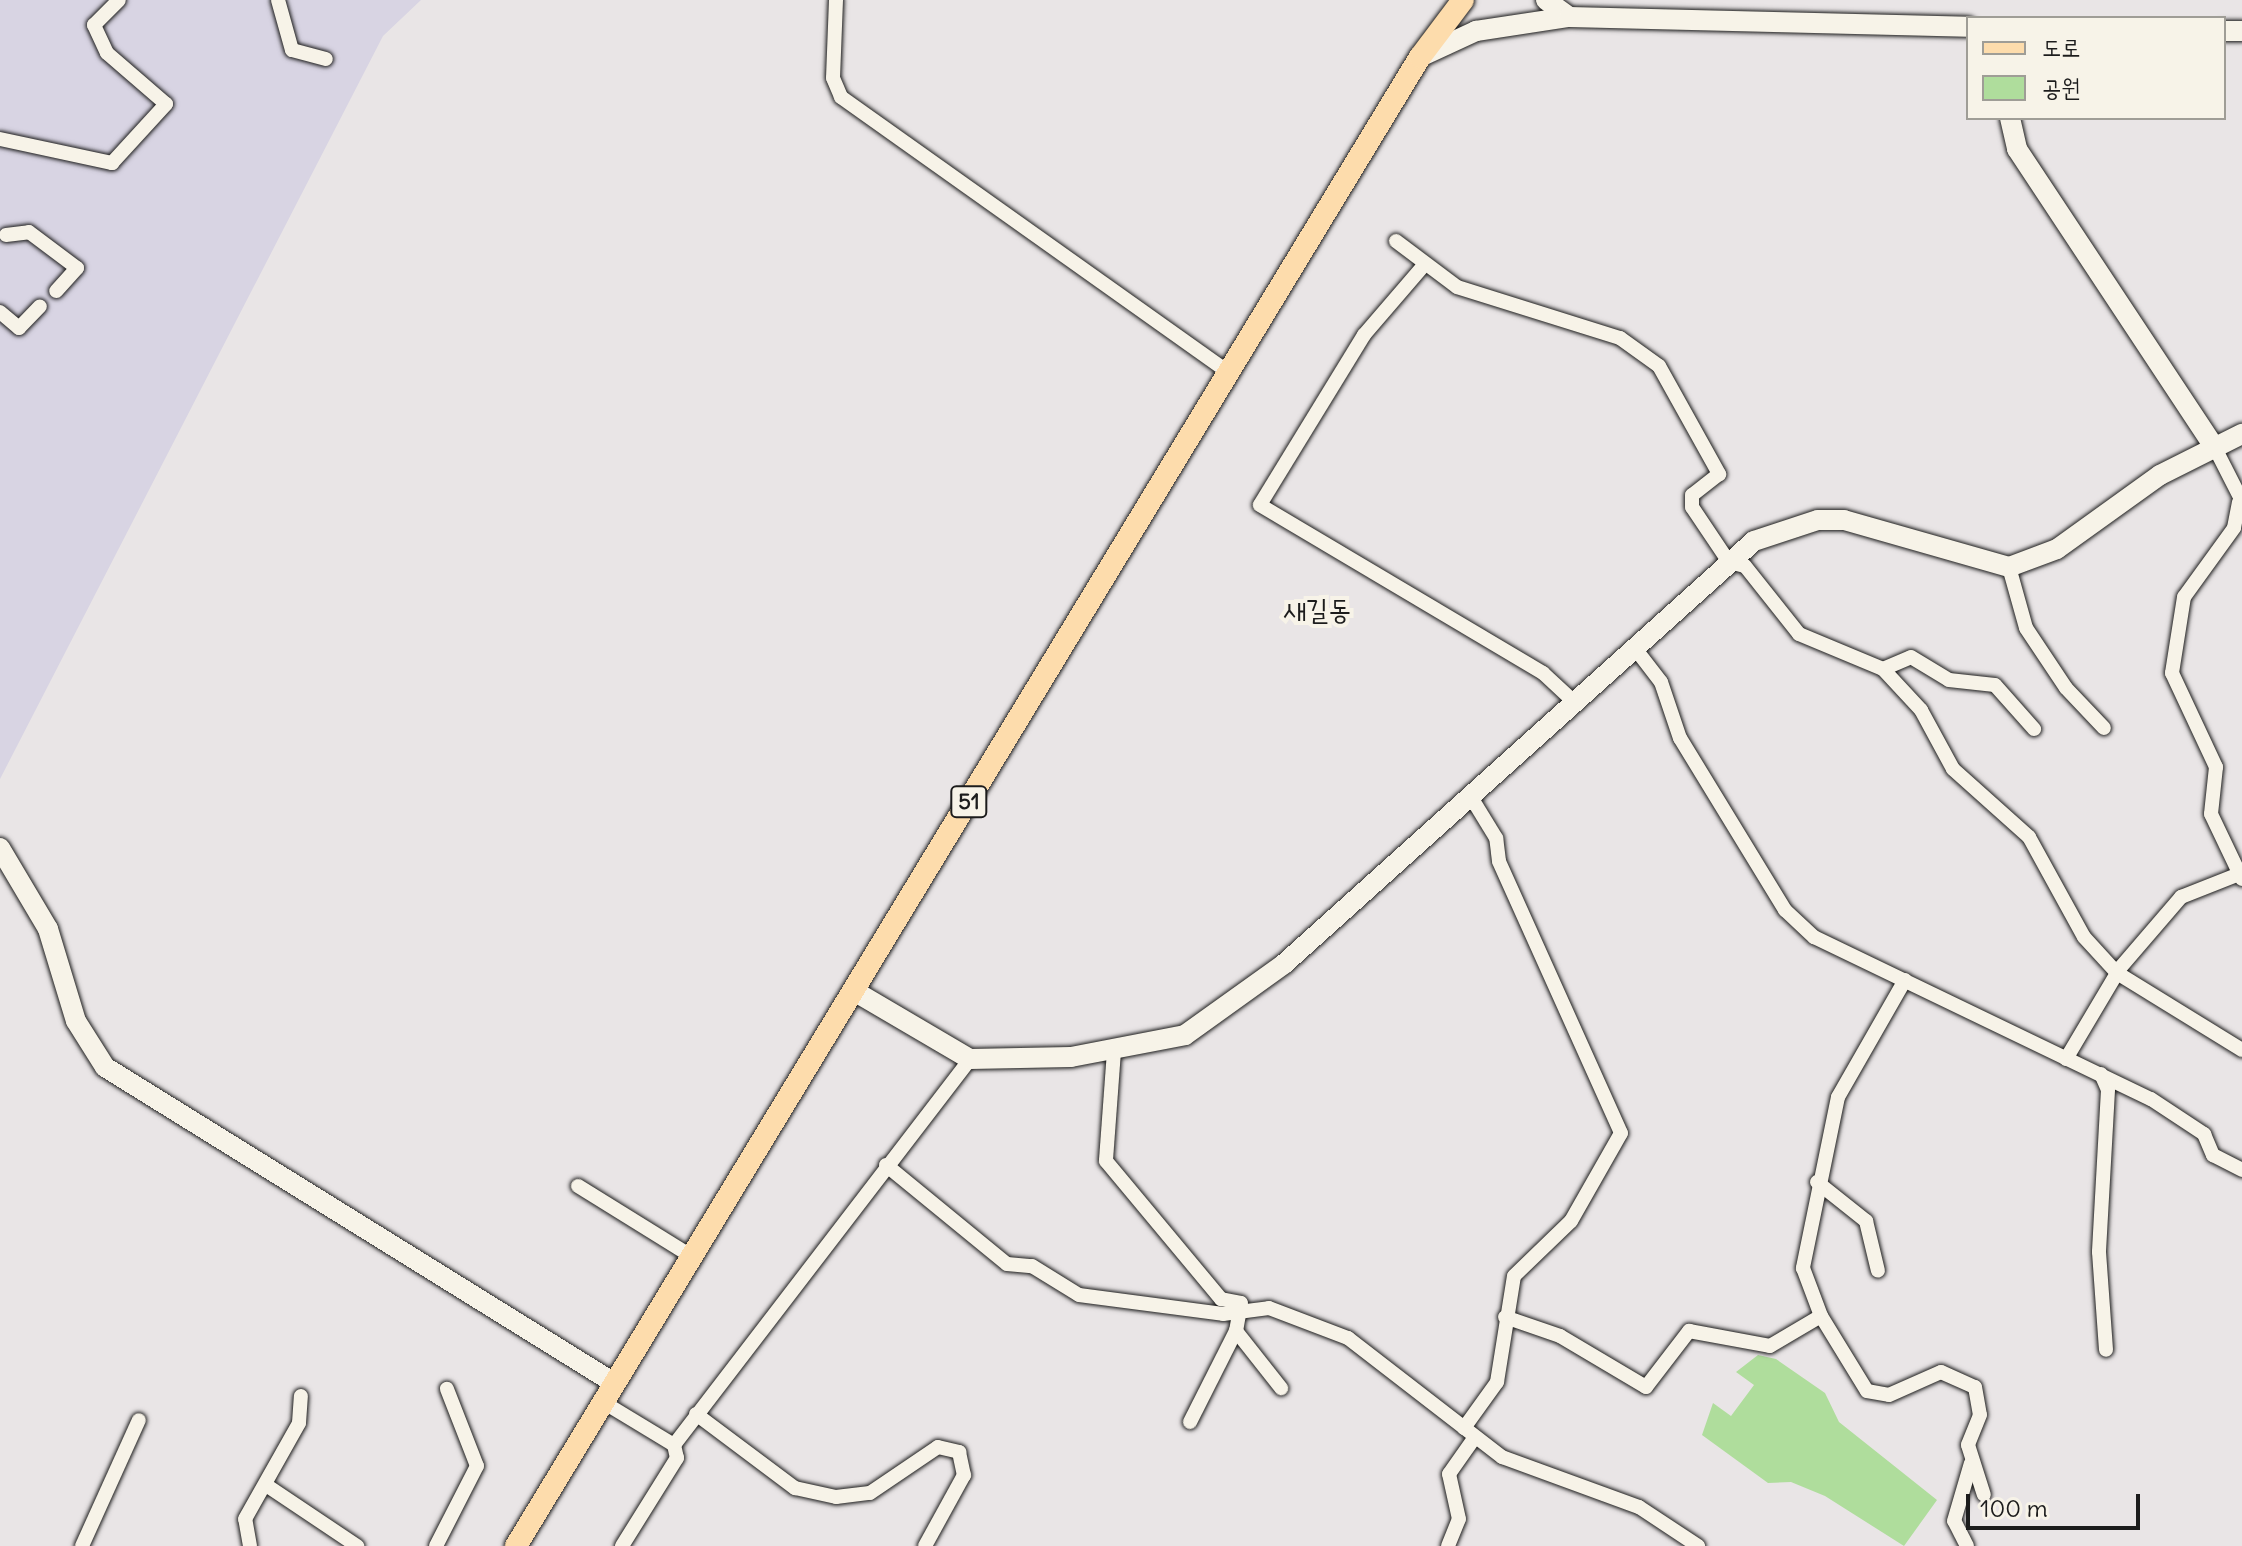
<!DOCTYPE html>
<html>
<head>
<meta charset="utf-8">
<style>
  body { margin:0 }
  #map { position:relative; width:2242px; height:1546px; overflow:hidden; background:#e9e5e6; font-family:Delius,"Poor Story",sans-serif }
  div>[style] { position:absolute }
  .built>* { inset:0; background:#d8d4e3 }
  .green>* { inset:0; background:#afdd9c }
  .roads { filter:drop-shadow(0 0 2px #1c1c1c) drop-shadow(0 0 2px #1c1c1c) }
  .street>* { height:14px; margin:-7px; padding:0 7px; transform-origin:7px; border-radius:7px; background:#f7f3e8 }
  .secondary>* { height:20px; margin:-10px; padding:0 10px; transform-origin:10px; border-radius:10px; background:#f7f3e8 }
  .primary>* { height:22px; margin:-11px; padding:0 11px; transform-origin:11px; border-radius:11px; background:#fddcac }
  span { translate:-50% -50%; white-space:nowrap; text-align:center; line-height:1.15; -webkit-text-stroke:8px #f7f3e8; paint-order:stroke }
  .shield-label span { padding:2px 6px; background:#f7f3e8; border:2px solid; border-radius:6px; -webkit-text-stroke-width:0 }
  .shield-label { font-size:22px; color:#1c1c1c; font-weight:700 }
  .quarter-label { font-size:28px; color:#1c1c1c }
  .legend { position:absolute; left:1966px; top:16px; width:260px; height:104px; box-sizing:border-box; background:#f7f3e8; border:2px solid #9f9d96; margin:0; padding:10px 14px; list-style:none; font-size:24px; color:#1c1c1c }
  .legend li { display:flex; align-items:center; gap:16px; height:40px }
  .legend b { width:40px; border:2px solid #9f9d96 }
  .scale { position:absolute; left:1966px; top:1494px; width:174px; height:36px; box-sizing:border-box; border:4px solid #1c1c1c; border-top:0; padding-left:10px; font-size:24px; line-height:28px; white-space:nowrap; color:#1c1c1c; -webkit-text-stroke:6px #f7f3e8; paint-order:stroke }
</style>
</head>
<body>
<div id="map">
  <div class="built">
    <i style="clip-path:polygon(0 0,421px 0,383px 36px,0 779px)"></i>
  </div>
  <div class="green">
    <i style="clip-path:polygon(1758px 1355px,1776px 1359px,1825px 1393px,1839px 1422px,1937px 1500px,1904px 1546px,1825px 1496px,1791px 1482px,1768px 1483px,1702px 1435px,1713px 1403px,1731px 1416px,1754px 1385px,1736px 1372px)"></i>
  </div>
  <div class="roads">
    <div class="street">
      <i style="left:278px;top:0;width:52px;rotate:74.4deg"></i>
      <i style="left:292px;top:50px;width:35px;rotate:15deg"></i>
      <i style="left:836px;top:0;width:78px;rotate:92.2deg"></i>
      <i style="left:833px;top:78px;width:21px;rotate:67deg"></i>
      <i style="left:841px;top:97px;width:476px;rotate:35.4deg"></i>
      <i style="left:0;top:139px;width:115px;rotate:12.1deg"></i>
      <i style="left:112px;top:163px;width:80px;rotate:-47.5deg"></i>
      <i style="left:166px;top:104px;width:78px;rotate:-139.2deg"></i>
      <i style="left:107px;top:53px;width:31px;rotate:-115deg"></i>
      <i style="left:94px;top:25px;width:35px;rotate:-45deg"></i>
      <i style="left:6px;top:235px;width:23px;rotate:-7deg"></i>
      <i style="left:29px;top:232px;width:60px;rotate:36.9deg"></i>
      <i style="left:77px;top:268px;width:31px;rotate:132deg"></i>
      <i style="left:1396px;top:241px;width:76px;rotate:37deg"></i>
      <i style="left:1457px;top:287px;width:171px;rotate:17.4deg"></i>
      <i style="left:1620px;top:338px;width:48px;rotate:35.7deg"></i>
      <i style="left:1659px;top:366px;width:124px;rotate:60.9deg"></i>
      <i style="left:1719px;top:474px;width:34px;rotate:142deg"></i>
      <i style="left:1692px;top:495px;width:12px;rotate:90deg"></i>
      <i style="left:1692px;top:507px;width:66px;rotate:56.1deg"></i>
      <i style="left:1729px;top:562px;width:16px;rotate:14deg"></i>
      <i style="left:1745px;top:566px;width:87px;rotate:51.5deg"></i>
      <i style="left:1799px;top:634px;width:91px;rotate:22.6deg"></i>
      <i style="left:1883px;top:669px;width:56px;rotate:47.2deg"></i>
      <i style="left:1921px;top:710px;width:67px;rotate:61.5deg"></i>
      <i style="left:1953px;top:769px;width:102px;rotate:41.8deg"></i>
      <i style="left:2029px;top:837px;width:114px;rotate:61.2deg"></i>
      <i style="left:2084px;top:937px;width:49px;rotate:47.5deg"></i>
      <i style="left:2117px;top:973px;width:147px;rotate:31.6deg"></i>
      <i style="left:1425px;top:264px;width:94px;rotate:130.7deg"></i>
      <i style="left:1364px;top:335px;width:199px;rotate:121.5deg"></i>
      <i style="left:1260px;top:505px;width:329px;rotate:30.7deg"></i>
      <i style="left:1543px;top:673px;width:41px;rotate:43deg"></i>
      <i style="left:0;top:312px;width:25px;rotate:40deg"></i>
      <i style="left:19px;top:328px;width:30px;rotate:-46deg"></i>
      <i style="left:2215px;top:448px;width:59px;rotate:63deg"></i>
      <i style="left:2239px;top:502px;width:26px;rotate:101deg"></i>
      <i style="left:2234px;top:528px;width:85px;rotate:125.9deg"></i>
      <i style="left:2184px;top:597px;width:77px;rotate:99deg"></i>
      <i style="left:2172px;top:673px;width:104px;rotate:64.9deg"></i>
      <i style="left:2216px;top:767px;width:47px;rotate:96.1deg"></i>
      <i style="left:2211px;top:814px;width:72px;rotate:64.5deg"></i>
      <i style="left:2009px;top:567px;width:63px;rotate:74.4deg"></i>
      <i style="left:2026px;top:628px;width:72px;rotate:56.3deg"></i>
      <i style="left:2066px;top:688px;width:55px;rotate:46.5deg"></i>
      <i style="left:1634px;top:647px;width:44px;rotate:52.4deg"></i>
      <i style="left:1661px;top:682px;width:59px;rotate:71.3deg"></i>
      <i style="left:1680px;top:738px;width:202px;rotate:58.6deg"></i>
      <i style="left:1785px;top:910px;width:40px;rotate:43deg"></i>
      <i style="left:1814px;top:937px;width:374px;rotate:25.7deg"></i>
      <i style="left:2151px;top:1099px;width:64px;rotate:33.4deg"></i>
      <i style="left:2204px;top:1134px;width:23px;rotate:67deg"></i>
      <i style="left:2213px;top:1155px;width:33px;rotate:27deg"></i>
      <i style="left:1883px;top:669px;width:30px;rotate:-23deg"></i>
      <i style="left:1911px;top:657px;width:44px;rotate:31.2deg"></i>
      <i style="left:1949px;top:680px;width:46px;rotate:6.2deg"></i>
      <i style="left:1995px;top:685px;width:59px;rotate:48.4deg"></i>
      <i style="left:2120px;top:968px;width:94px;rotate:-49.3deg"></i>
      <i style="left:2181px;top:897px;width:66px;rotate:-21.5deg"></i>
      <i style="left:1905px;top:980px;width:135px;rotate:119.8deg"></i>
      <i style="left:1838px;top:1097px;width:175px;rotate:101.6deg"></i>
      <i style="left:1803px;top:1268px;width:51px;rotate:69.4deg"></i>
      <i style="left:1821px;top:1316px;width:88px;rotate:58.5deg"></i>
      <i style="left:1867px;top:1391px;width:22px;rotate:10deg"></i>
      <i style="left:1889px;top:1395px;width:57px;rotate:-23.9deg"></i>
      <i style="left:1941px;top:1372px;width:37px;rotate:24deg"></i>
      <i style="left:1975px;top:1387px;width:28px;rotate:80deg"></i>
      <i style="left:1980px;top:1415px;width:32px;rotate:112deg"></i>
      <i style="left:1968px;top:1445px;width:52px;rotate:72.3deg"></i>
      <i style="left:1114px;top:1051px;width:110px;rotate:94.2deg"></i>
      <i style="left:1106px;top:1161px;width:180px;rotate:50.2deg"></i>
      <i style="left:1221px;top:1299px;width:20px;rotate:11deg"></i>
      <i style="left:1241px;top:1303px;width:28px;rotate:100deg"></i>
      <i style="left:1236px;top:1331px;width:73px;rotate:51.7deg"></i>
      <i style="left:2066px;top:1059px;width:100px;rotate:-59.3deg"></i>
      <i style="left:2101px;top:1074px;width:17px;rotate:66deg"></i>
      <i style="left:2108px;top:1090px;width:162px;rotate:93.2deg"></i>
      <i style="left:2099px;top:1252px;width:98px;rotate:85.9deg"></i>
      <i style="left:886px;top:1165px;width:156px;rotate:39.3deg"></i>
      <i style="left:1007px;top:1264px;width:25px;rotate:5deg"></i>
      <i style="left:1032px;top:1266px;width:55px;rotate:31.7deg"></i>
      <i style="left:1079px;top:1295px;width:145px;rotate:7.5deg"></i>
      <i style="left:1223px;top:1314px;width:46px;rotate:-7.4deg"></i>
      <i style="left:1269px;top:1308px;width:85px;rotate:20.8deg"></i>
      <i style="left:1348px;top:1338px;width:195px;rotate:37.7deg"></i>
      <i style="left:1502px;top:1457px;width:146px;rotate:20.1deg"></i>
      <i style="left:1639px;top:1507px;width:71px;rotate:33.5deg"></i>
      <i style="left:1817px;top:1182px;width:63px;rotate:38.5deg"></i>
      <i style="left:1866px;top:1221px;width:51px;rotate:76.5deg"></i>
      <i style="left:578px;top:1186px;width:133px;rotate:31.8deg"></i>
      <i style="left:1505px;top:1317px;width:58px;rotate:19.1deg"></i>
      <i style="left:1560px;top:1336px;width:100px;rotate:30.7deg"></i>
      <i style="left:1646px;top:1387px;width:71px;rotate:-52.5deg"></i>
      <i style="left:1689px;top:1331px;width:82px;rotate:10.5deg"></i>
      <i style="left:1770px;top:1346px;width:59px;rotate:-30.5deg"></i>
      <i style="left:603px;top:1402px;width:83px;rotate:31.2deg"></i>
      <i style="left:674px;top:1445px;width:486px;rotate:-52.5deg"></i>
      <i style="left:696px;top:1414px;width:124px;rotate:36.8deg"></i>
      <i style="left:795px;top:1488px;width:42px;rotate:12.4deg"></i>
      <i style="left:836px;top:1497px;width:34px;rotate:-7deg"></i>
      <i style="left:870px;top:1493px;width:82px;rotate:-34.1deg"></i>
      <i style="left:938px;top:1447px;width:22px;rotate:13deg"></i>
      <i style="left:959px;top:1452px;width:24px;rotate:78deg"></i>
      <i style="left:964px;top:1475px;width:81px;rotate:118.8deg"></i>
      <i style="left:1190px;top:1422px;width:102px;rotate:-63.2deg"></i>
      <i style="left:1464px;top:1428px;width:57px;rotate:-54.3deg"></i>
      <i style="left:1497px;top:1382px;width:107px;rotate:-80.9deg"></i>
      <i style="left:1514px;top:1276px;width:79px;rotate:-44deg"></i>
      <i style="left:1571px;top:1221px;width:101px;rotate:-60.4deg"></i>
      <i style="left:1621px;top:1133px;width:298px;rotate:-114.2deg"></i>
      <i style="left:1499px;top:861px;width:23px;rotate:-97deg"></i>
      <i style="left:1496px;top:838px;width:48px;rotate:-121.4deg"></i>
      <i style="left:266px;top:1485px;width:110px;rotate:33.8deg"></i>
      <i style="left:82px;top:1546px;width:138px;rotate:-65.7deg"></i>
      <i style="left:250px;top:1546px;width:27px;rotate:-100deg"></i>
      <i style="left:245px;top:1519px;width:110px;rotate:-60.6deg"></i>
      <i style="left:299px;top:1423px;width:27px;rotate:-86deg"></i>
      <i style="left:436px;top:1546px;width:90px;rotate:-62.9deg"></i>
      <i style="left:477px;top:1466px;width:83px;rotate:-111.3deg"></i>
      <i style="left:622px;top:1546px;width:104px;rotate:-58deg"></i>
      <i style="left:677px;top:1458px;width:13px;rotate:-103deg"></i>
      <i style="left:1448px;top:1546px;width:29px;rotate:-68deg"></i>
      <i style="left:1459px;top:1519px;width:46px;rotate:-102.5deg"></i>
      <i style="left:1449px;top:1474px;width:45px;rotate:-54.9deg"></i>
      <i style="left:1967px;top:1546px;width:28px;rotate:-117deg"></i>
      <i style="left:1954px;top:1521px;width:60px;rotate:-73.7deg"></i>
    </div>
    <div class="secondary">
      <i style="left:1546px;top:0;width:29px;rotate:36deg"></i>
      <i style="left:2224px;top:31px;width:18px"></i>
      <i style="left:1420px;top:57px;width:62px;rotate:-24.9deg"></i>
      <i style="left:1476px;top:31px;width:94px;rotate:-8.6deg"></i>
      <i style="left:1569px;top:17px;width:399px;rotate:1.4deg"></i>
      <i style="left:2010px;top:118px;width:32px;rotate:77deg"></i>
      <i style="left:2017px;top:149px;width:359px;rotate:56.5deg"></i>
      <i style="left:0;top:848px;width:94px;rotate:59.3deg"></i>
      <i style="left:48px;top:929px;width:96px;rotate:73.1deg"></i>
      <i style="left:76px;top:1021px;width:54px;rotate:57.8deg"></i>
      <i style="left:105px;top:1067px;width:599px;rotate:31.83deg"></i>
      <i style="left:854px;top:991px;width:134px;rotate:30.4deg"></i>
      <i style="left:970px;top:1059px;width:101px;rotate:-1.1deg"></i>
      <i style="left:1071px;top:1057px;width:116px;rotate:-10.9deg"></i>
      <i style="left:1185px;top:1035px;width:122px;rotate:-35.6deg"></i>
      <i style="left:1284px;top:964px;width:632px;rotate:-41.99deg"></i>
      <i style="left:1754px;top:541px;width:67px;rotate:-18.2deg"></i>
      <i style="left:1818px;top:520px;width:26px"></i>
      <i style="left:1844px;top:520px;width:172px;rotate:15.9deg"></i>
      <i style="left:2009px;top:567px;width:51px;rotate:-20.6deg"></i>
      <i style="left:2057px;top:549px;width:127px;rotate:-35.7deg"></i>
      <i style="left:2160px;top:475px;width:92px;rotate:-26.6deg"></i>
    </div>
    <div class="primary">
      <i style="left:516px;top:1546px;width:1742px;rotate:-58.74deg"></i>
      <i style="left:1420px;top:57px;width:71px;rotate:-53deg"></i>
    </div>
  </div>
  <div class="shield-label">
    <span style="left:969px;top:802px">51</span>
  </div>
  <div class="quarter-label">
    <span style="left:1317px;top:609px">새길동</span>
  </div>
  <ul class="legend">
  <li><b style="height:10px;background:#fddcac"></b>도로</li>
  <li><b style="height:22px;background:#afdd9c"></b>공원</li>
  </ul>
  <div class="scale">100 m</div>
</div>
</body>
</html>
